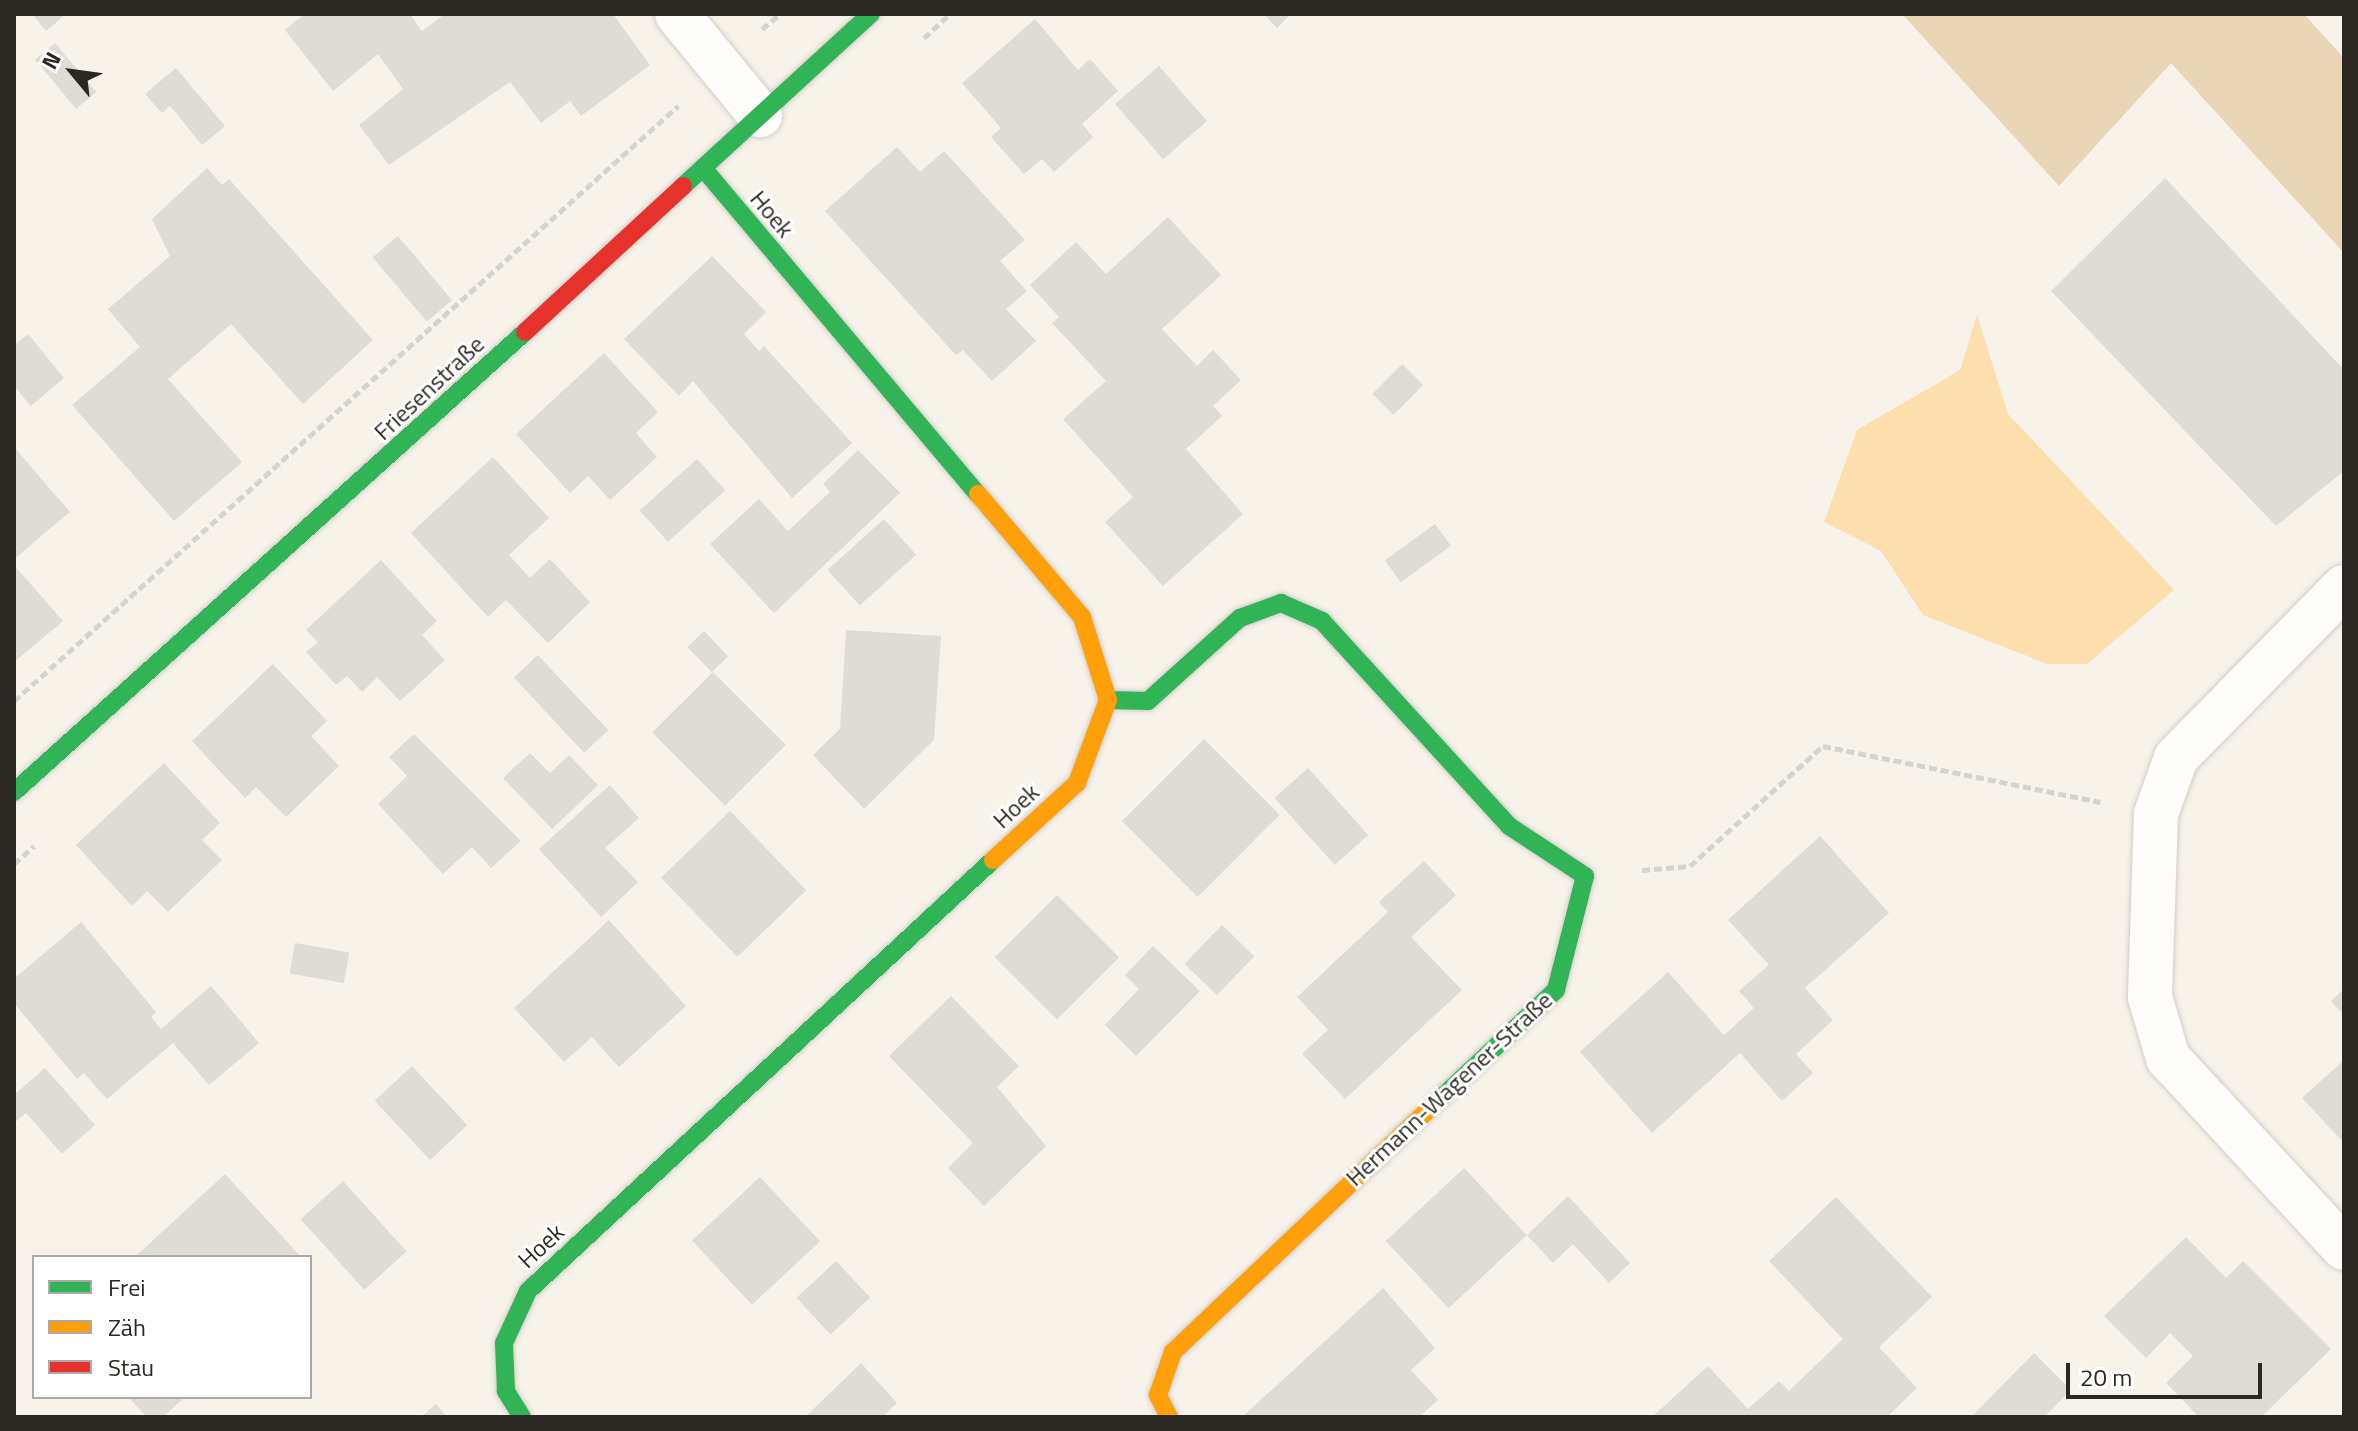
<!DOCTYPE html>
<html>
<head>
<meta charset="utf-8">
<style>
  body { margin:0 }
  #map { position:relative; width:2358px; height:1431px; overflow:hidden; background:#f7f2ea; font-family:"Titillium Web",sans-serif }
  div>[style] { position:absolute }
  .green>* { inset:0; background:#ead6b6 }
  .water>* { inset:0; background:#fddead }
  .building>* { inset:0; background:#dfdbd5; transform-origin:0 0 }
  .path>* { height:5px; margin-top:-2.5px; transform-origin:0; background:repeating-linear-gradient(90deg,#d5d3d1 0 8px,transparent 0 12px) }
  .roads { filter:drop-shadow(0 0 2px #d2cec8) drop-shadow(0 0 2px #d2cec8) }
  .street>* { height:44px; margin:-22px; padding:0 22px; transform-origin:22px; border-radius:22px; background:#fefdfc }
  .fast>* { height:18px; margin:-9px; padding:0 9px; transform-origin:9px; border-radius:9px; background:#30b455 }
  .slow>* { height:18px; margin:-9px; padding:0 9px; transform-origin:9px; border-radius:9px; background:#ff9f0a }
  .jam>* { height:18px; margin:-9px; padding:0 9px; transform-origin:9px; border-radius:9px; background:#e5322d }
  span { translate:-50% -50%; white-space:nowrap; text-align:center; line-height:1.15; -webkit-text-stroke:6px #fff; paint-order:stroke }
  .street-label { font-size:24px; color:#2b2823 }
  .frame { position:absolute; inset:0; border:16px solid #2b2823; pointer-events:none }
  .legend { position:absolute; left:32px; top:1255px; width:280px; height:144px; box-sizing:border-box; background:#fff; border:2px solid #aaa9a7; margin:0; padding:10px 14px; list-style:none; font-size:24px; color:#2b2823 }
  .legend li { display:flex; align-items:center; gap:16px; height:40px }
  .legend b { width:40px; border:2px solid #aaa9a7 }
  .north { position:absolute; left:32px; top:32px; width:80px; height:80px; -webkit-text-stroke:6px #fff; paint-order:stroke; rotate:299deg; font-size:22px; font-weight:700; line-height:32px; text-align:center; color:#2b2823 }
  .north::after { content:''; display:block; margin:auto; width:28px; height:36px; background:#2b2823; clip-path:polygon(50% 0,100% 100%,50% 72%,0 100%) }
  .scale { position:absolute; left:2066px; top:1363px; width:196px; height:36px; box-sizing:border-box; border:4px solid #2b2823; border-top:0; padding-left:10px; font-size:24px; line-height:28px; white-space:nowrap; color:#2b2823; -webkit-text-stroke:6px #fff; paint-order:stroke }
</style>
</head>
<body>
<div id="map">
  <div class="green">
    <i style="clip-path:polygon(1902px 14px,2304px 14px,2344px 58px,2344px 253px,2171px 63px,2059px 186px)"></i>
  </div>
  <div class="water">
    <i style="clip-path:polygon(1977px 315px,2008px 414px,2174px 590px,2087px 664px,2047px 664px,1923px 615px,1881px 551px,1824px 522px,1857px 430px,1960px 370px)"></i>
  </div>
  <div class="building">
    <i style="clip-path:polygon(32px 14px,66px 14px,46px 31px)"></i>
    <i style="clip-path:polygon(305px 14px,410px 14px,422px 31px,445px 14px,613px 14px,650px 65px,581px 116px,570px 101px,541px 123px,510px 82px,389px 165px,359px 125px,403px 89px,378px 54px,333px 91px,285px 30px)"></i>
    <i style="clip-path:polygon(1264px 14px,1291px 14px,1277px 28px)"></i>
    <i style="clip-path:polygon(1035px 19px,1078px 70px,1090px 59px,1118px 91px,1082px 124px,1093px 137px,1054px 172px,1042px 159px,1024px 174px,991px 137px,1001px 128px,962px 83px)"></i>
    <i style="left:55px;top:43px;width:64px;height:26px;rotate:50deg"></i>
    <i style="left:1159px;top:66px;width:73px;height:58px;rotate:49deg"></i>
    <i style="clip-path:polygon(176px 68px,225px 126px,202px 145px,170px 106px,162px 113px,145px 94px)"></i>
    <i style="clip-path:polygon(897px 147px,920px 172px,944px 151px,1025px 240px,1000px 261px,1027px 291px,1006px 309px,1036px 341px,992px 381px,963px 350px,956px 355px,825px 211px)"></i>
    <i style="clip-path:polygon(207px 168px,222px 185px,229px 179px,373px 340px,303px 404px,231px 324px,168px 379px,242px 462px,174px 521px,72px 405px,140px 347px,108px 309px,170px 256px,152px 219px)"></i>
    <i style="clip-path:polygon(2165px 178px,2344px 370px,2344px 471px,2276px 526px,2051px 291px)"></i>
    <i style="clip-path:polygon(1168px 217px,1221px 275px,1162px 329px,1197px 366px,1213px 350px,1241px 380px,1213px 406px,1222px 416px,1186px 449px,1243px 514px,1163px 586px,1105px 522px,1133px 497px,1063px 419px,1106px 381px,1052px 323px,1059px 317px,1030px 285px,1076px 242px,1106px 274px)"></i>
    <i style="left:398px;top:236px;width:84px;height:33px;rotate:50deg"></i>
    <i style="clip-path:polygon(712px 256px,766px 312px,744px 334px,759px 351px,764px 346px,852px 443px,792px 498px,693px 381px,679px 396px,624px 339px)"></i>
    <i style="clip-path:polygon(28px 334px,64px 378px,31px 406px,14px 386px,14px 346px)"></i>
    <i style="clip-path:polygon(604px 353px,658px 412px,636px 433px,657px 457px,610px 500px,588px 476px,570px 493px,516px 434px)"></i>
    <i style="left:1402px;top:364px;width:30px;height:42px;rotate:45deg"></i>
    <i style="clip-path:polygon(14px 447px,70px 512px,14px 559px)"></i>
    <i style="clip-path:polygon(858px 450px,900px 493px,774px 613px,710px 544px,759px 499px,788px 531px,830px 492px,823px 484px)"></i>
    <i style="clip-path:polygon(493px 457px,549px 518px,509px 555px,530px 578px,550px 559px,590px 602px,548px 643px,506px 600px,488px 617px,411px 533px)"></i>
    <i style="left:697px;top:459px;width:42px;height:77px;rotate:48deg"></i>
    <i style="left:884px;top:519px;width:48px;height:76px;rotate:48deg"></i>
    <i style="left:1435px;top:524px;width:27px;height:62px;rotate:54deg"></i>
    <i style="clip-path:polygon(381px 560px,437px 621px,422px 635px,445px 660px,400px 701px,377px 677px,362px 692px,347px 676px,336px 685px,306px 652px,318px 642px,306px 630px)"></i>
    <i style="clip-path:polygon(14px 565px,63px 621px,14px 662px)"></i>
    <i style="clip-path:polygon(846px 630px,941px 636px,934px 740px,864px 809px,813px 755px,840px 729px)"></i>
    <i style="left:704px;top:631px;width:35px;height:23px;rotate:46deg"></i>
    <i style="left:538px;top:655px;width:103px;height:33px;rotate:47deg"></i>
    <i style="clip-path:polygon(273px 664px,327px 721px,311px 736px,339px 766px,286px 817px,256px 787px,245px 798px,192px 741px)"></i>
    <i style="left:713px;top:672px;width:103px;height:86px;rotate:45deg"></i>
    <i style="clip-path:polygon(414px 734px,521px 841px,491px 868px,472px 847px,443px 874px,378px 804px,407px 776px,389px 757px)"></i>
    <i style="left:1204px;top:739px;width:107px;height:116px;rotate:45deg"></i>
    <i style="clip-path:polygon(530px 753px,550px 773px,569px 755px,598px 785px,552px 829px,503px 778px)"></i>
    <i style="clip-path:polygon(164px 763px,220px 823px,202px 840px,222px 860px,168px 912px,147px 891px,132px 906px,76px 845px)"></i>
    <i style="left:1308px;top:768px;width:90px;height:45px;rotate:48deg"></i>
    <i style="clip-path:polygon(610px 785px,639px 818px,605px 848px,638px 882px,601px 917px,539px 849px)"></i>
    <i style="left:730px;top:811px;width:110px;height:96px;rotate:46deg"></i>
    <i style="clip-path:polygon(1820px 836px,1889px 913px,1805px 988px,1833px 1020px,1796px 1054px,1813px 1073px,1782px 1101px,1740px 1053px,1652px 1133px,1580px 1052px,1668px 972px,1724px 1035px,1754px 1008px,1739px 991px,1769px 965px,1728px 920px)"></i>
    <i style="clip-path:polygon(1424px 861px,1456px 895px,1411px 937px,1462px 990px,1345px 1099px,1302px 1054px,1328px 1030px,1297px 997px,1388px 912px,1379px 902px)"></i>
    <i style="left:1057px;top:895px;width:88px;height:88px;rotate:45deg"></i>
    <i style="clip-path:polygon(609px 920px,686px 1006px,619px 1067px,592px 1037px,564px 1062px,514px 1008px)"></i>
    <i style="clip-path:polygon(81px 922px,156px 1012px,151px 1017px,161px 1029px,211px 986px,259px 1043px,209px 1085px,173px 1043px,107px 1099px,84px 1073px,77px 1079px,14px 1003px,14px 979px)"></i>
    <i style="left:1222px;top:925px;width:45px;height:54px;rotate:44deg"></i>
    <i style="left:295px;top:943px;width:55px;height:31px;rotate:10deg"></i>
    <i style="clip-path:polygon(1153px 946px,1200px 991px,1136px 1056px,1105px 1025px,1139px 989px,1125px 975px)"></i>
    <i style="clip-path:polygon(2344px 989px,2344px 1015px,2331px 1001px)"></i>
    <i style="clip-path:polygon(951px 996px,1019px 1066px,997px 1087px,1046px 1146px,984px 1206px,948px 1168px,973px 1143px,889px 1056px)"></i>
    <i style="clip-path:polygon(2344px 1060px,2344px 1143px,2302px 1098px)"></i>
    <i style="left:412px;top:1066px;width:81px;height:51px;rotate:47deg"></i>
    <i style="clip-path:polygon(45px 1068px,95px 1125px,62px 1154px,26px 1113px,14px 1123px,14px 1095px)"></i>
    <i style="left:1464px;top:1168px;width:92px;height:107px;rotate:47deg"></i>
    <i style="clip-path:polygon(225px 1174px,301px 1257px,135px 1257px)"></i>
    <i style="left:760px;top:1177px;width:88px;height:93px;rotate:47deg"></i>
    <i style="left:343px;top:1181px;width:95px;height:57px;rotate:48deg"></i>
    <i style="clip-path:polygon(1568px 1196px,1630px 1263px,1609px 1283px,1573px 1244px,1553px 1263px,1527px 1235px)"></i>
    <i style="clip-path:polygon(1836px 1197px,1932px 1297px,1879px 1347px,1917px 1388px,1887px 1417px,1652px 1417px,1708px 1366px,1748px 1409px,1779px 1381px,1789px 1391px,1843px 1339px,1769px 1261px)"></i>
    <i style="clip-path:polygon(2186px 1237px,2226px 1278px,2243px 1261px,2331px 1349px,2261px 1417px,2199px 1417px,2166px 1383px,2193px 1356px,2170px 1333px,2146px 1358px,2104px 1316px)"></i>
    <i style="left:836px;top:1261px;width:50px;height:54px;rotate:47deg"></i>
    <i style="clip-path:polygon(1383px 1288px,1435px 1348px,1411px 1370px,1438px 1400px,1419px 1417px,1242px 1417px)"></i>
    <i style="clip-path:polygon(2034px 1353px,2071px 1390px,2044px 1417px,1971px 1417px)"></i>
    <i style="clip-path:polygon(861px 1363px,897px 1403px,882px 1417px,805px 1417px)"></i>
    <i style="clip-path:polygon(128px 1397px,185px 1397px,163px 1417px,147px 1417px)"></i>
    <i style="clip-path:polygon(436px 1404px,447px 1417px,421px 1417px)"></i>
  </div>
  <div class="path">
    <i style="left:762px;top:29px;width:23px;rotate:-40deg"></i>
    <i style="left:924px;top:38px;width:35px;rotate:-43deg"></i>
    <i style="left:14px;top:701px;width:892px;rotate:-41.86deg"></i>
    <i style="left:14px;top:864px;width:27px;rotate:-42deg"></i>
    <i style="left:1642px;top:870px;width:48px;rotate:-4.8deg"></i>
    <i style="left:1690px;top:866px;width:179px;rotate:-42.1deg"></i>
    <i style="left:1823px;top:746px;width:283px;rotate:11.4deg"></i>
  </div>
  <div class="roads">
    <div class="street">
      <i style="left:677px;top:14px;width:131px;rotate:50.6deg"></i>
      <i style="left:2344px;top:587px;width:240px;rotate:134.5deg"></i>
      <i style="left:2176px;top:758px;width:59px;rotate:109.7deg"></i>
      <i style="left:2156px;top:814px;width:183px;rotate:91.9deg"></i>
      <i style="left:2150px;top:997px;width:64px;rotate:73.6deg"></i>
      <i style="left:2168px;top:1058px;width:259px;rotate:47.2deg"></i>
    </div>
    <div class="fast">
      <i style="left:703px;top:168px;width:426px;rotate:49.9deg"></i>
      <i style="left:683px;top:186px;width:255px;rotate:-42.5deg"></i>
      <i style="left:1108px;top:700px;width:40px;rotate:1.4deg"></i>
      <i style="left:1148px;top:701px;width:124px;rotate:-42.1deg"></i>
      <i style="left:1240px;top:618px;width:44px;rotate:-20.1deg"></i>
      <i style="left:1281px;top:603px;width:45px;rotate:23.7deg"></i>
      <i style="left:1322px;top:621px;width:277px;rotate:47.6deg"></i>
      <i style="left:1509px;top:826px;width:91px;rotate:33.3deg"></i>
      <i style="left:1585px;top:876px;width:118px;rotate:104.3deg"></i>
      <i style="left:1556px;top:990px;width:159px;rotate:136.8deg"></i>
      <i style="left:14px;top:792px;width:688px;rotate:-41.99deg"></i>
      <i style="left:522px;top:1417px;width:31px;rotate:-122deg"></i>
      <i style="left:506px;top:1391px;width:48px;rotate:-92.4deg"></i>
      <i style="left:504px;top:1343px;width:57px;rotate:-65.2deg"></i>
      <i style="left:528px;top:1291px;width:634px;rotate:-42.83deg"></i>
    </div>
    <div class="slow">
      <i style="left:978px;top:494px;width:161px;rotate:49.8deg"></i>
      <i style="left:1082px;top:617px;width:87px;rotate:72.6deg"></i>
      <i style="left:1108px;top:700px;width:89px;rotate:110.5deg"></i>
      <i style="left:1077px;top:783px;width:114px;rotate:137.5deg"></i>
      <i style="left:1169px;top:1417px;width:25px;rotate:-117deg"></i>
      <i style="left:1158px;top:1395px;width:46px;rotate:-70.8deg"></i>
      <i style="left:1173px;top:1352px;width:368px;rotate:-43.5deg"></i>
    </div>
    <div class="jam">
      <i style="left:525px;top:332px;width:215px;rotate:-42.7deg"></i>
    </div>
  </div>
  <div class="street-label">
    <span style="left:772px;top:214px;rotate:50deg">Hoek</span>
    <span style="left:429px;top:388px;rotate:-43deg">Friesenstraße</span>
    <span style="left:1016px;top:806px;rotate:-43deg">Hoek</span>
    <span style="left:1449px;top:1089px;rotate:-43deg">Hermann-Wagener-Straße</span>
    <span style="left:541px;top:1246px;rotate:-43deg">Hoek</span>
  </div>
  <div class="frame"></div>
  <ul class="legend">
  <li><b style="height:10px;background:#30b455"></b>Frei</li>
  <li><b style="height:10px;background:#ff9f0a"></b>Zäh</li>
  <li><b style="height:10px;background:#e5322d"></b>Stau</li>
  </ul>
  <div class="north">N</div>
  <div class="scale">20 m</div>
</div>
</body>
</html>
